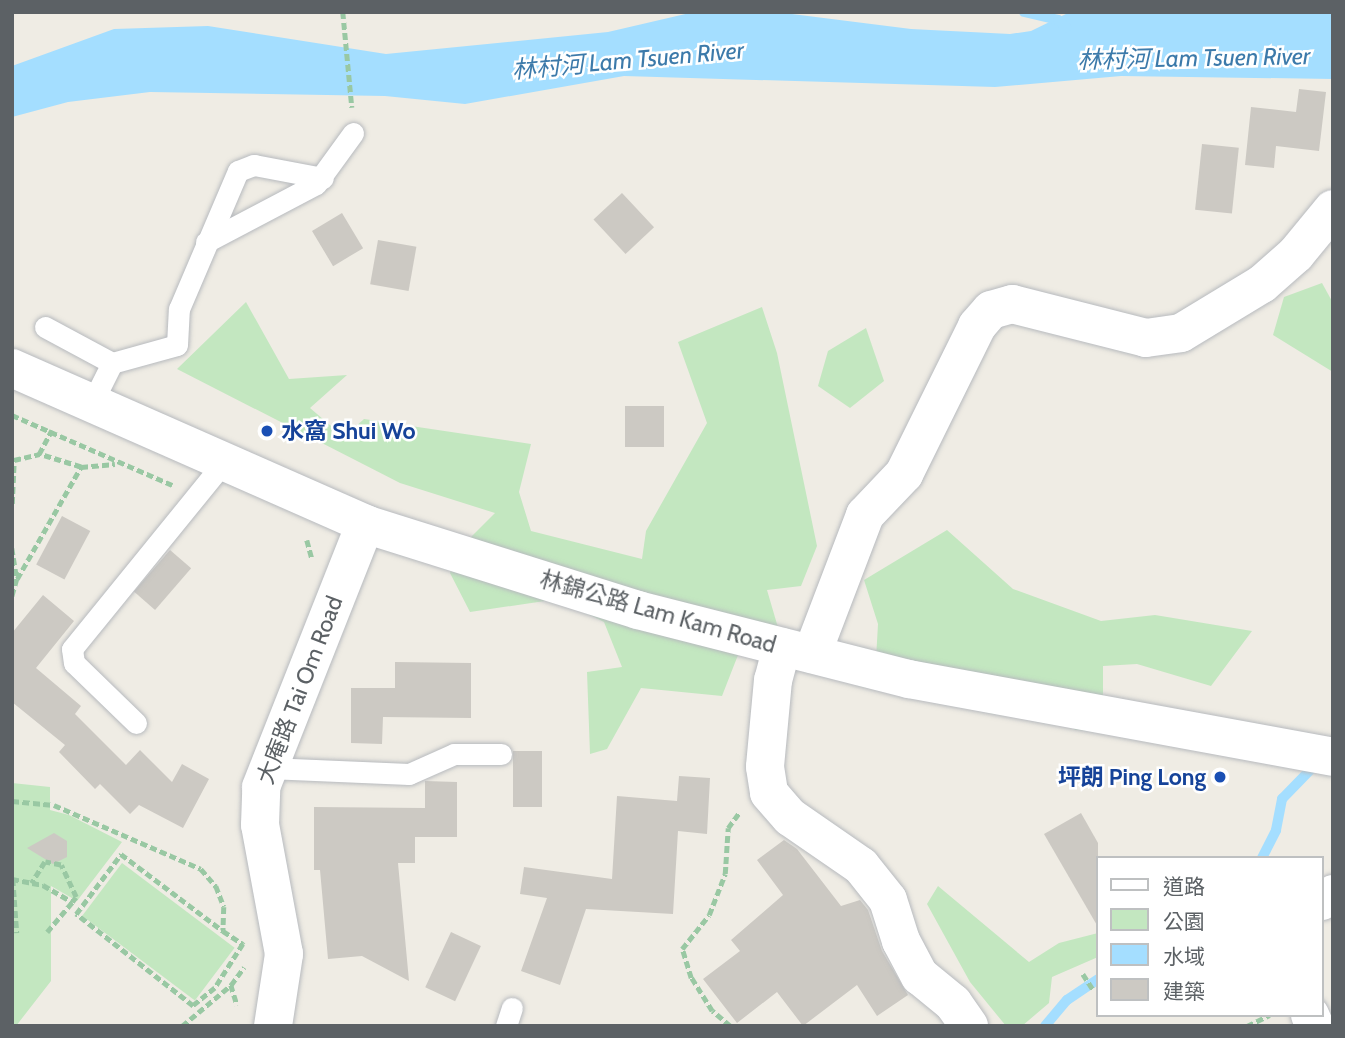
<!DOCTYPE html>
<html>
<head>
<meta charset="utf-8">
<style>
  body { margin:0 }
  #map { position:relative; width:1345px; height:1038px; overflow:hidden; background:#efece4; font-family:Cabin,"Noto Sans TC",sans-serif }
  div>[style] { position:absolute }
  .green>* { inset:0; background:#c3e7c0; transform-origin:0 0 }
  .water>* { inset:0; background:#a4deff }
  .stream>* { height:10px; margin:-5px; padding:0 5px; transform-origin:5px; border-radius:5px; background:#a4deff }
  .building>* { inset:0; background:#ccc9c3; transform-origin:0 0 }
  .path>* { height:4.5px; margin-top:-2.25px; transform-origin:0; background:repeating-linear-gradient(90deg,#99c8a3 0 7px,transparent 0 10.5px) }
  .roads { filter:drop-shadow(0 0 2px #b7babe) drop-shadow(0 0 2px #b7babe) }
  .service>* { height:21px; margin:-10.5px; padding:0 10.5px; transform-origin:10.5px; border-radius:10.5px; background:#fff }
  .minor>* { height:38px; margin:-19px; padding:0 19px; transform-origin:19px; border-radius:19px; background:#fff }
  .secondary>* { height:38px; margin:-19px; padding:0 19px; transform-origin:19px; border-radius:19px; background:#fff }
  .dots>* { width:19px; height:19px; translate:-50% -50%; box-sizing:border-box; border:4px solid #fff; border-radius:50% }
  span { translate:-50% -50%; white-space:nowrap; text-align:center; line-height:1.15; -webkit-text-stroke:5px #fff; paint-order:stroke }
  .transit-label { font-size:23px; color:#164399; font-weight:700 }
  .left { translate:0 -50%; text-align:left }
  .right { translate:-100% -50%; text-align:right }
  .street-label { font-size:23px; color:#5c6165 }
  .water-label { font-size:24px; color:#3c7aaa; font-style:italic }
  .frame { position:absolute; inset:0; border:14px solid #5c6165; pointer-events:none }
  .legend { position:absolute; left:1096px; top:856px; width:228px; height:161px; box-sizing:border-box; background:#fff; border:2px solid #bec0c1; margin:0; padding:9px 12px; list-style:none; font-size:21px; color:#5c6165 }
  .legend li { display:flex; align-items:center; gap:14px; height:35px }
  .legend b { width:35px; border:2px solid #bec0c1 }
</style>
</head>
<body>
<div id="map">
  <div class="green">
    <i style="clip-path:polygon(1322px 283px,1333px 303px,1333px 372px,1273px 335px,1284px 297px)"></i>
    <i style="clip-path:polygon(246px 302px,289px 379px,347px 375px,310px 408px,344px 437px,364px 419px,531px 444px,519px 492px,531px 531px,642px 559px,646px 531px,707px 423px,678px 342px,762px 307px,777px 353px,817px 546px,801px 586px,767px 590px,779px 631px,738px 655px,722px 696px,641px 688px,607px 749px,590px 754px,587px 672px,622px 667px,604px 622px,558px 599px,470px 612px,450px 573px,466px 542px,495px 513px,400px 483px,177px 369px)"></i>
    <i style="clip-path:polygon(866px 328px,884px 381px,850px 408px,818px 386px,828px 351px)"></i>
    <i style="clip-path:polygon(947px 530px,1013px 589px,1101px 621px,1155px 615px,1252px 631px,1211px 686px,1137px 664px,1103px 666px,1103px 731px,1075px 730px,1045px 695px,992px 714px,876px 659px,878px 624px,864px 580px)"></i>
    <i style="clip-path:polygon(12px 783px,50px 787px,50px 810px,69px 815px,122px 842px,77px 901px,51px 886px,51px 981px,16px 1026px,12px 1026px)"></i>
    <i style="left:122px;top:863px;width:141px;height:66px;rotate:37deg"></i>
    <i style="clip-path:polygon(938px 886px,1029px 962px,1059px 943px,1098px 933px,1098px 957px,1052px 977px,1049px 1003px,1022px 1026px,1006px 1026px,970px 982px,927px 904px)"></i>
  </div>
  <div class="water">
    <i style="clip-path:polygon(694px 12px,776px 12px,911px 29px,1010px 34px,1031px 31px,1070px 12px,1333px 12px,1333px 79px,1121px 76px,995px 87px,624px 76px,465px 104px,385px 96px,150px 92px,68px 102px,12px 117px,12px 66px,114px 29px,208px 26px,386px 54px,608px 32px)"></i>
  </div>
  <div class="stream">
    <i style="left:1024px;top:12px;width:35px;rotate:13deg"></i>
    <i style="left:1058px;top:20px;width:11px;rotate:41deg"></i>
    <i style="left:1262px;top:858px;width:31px;rotate:-63deg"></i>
    <i style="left:1276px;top:830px;width:32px;rotate:-79deg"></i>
    <i style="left:1282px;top:799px;width:49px;rotate:-45.8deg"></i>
    <i style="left:1045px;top:1026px;width:34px;rotate:-50deg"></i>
    <i style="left:1067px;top:1000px;width:37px;rotate:-34deg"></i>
  </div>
  <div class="building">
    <i style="clip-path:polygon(1299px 89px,1326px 92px,1319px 151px,1276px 146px,1274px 168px,1245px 165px,1251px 107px,1296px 112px)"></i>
    <i style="left:1202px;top:144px;width:37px;height:66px;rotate:6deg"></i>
    <i style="left:622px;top:193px;width:47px;height:39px;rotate:47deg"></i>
    <i style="left:342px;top:213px;width:41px;height:35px;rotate:59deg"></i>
    <i style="left:378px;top:240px;width:39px;height:45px;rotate:10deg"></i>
    <i style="left:625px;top:406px;width:39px;height:41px"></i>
    <i style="left:62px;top:516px;width:32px;height:55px;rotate:28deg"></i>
    <i style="left:170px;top:550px;width:28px;height:55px;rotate:41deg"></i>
    <i style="clip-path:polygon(43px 595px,74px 621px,36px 668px,81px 706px,75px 714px,126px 765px,140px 750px,172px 782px,182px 764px,209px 779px,183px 828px,139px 805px,130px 814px,100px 784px,95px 789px,59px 752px,65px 745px,12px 702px,12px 633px)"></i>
    <i style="clip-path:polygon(395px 662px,471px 663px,471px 718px,383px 717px,382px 744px,351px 743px,351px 688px,395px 688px)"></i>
    <i style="left:513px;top:751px;width:29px;height:56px"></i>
    <i style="clip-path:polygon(679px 776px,710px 778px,707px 834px,678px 831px,673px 914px,586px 909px,560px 985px,521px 971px,547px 898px,520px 894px,524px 867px,612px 879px,617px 796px,677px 801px)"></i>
    <i style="clip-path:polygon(425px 781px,457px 782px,457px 837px,415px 837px,415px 863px,398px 863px,409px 981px,362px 956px,328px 959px,320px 870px,314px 870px,314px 807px,425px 808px)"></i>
    <i style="clip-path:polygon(1081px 813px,1098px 843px,1098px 927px,1044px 834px)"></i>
    <i style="clip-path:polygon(54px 833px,67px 841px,67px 857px,53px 864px,27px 848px)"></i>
    <i style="clip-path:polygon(784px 840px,797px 849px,841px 906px,860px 900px,868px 910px,882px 951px,908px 995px,877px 1016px,857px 985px,803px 1026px,777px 992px,737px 1023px,703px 979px,740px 951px,731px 940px,783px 895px,757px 860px)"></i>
    <i style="left:451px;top:932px;width:33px;height:61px;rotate:25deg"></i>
  </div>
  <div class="path">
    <i style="left:343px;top:12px;width:96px;rotate:84.6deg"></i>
    <i style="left:12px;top:415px;width:175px;rotate:23.6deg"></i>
    <i style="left:81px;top:467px;width:34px;rotate:-5deg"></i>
    <i style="left:12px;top:504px;width:44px;rotate:-87.4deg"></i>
    <i style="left:14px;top:460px;width:26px;rotate:-13deg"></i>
    <i style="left:39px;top:454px;width:27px;rotate:-62deg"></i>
    <i style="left:307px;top:540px;width:20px;rotate:75deg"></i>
    <i style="left:12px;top:548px;width:31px;rotate:81deg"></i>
    <i style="left:17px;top:579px;width:18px;rotate:106deg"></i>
    <i style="left:17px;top:579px;width:129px;rotate:-60.3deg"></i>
    <i style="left:81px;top:467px;width:44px;rotate:-162.8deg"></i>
    <i style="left:12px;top:801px;width:42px;rotate:5.4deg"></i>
    <i style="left:54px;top:805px;width:160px;rotate:23.5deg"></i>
    <i style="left:201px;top:869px;width:23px;rotate:49deg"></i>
    <i style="left:216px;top:886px;width:22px;rotate:69deg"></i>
    <i style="left:224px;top:907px;width:23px;rotate:92deg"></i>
    <i style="left:12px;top:879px;width:20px;rotate:11deg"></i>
    <i style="left:32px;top:883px;width:11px;rotate:10deg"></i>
    <i style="left:43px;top:885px;width:34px;rotate:30deg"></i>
    <i style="left:72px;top:902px;width:6px;rotate:-51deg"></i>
    <i style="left:76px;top:897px;width:35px;rotate:-115deg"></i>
    <i style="left:61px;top:865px;width:16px;rotate:-169deg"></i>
    <i style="left:45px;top:862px;width:25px;rotate:122deg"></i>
    <i style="left:13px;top:879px;width:54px;rotate:85.8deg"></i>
    <i style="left:47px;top:932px;width:39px;rotate:-50deg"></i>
    <i style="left:243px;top:944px;width:52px;rotate:122.5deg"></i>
    <i style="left:215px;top:988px;width:28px;rotate:141deg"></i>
    <i style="left:193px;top:1006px;width:149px;rotate:-141.8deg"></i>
    <i style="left:76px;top:914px;width:75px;rotate:-53.1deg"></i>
    <i style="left:121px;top:854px;width:128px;rotate:37deg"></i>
    <i style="left:223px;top:931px;width:24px;rotate:33deg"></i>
    <i style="left:243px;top:944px;width:1px;rotate:45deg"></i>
    <i style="left:1083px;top:974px;width:20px;rotate:57deg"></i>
    <i style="left:231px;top:985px;width:21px;rotate:73deg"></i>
    <i style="left:182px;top:1026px;width:64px;rotate:-39.9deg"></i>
    <i style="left:231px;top:985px;width:22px;rotate:-54deg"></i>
    <i style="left:730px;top:1026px;width:23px;rotate:-140deg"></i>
    <i style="left:712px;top:1011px;width:39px;rotate:-122deg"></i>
    <i style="left:691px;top:978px;width:30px;rotate:-107deg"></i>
    <i style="left:682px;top:949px;width:43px;rotate:-51.5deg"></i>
    <i style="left:709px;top:915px;width:44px;rotate:-68.7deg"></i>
    <i style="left:725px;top:874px;width:46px;rotate:-86.3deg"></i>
    <i style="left:728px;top:828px;width:19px;rotate:-54deg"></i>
    <i style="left:1247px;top:1026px;width:25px;rotate:-26deg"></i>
  </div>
  <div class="roads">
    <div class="service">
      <i style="left:206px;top:242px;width:124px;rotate:-27.8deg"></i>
      <i style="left:316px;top:184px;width:63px;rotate:-54deg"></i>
      <i style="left:45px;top:327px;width:76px;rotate:28.2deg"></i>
      <i style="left:92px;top:403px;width:45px;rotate:-63.4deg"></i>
      <i style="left:112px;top:363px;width:67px;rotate:-15.5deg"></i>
      <i style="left:177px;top:345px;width:36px;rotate:-87deg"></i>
      <i style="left:179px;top:309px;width:150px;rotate:-66.9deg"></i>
      <i style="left:238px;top:171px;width:17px;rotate:-21deg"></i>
      <i style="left:254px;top:165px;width:70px;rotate:10.7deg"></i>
      <i style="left:136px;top:723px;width:86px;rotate:-135.9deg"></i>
      <i style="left:74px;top:663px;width:14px;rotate:-98deg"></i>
      <i style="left:72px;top:649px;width:242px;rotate:-50.9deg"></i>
      <i style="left:268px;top:768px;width:141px;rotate:2.4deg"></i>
      <i style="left:409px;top:774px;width:49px;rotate:-24deg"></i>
      <i style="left:454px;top:754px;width:47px"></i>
      <i style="left:506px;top:1026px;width:19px;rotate:-72deg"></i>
    </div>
    <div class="minor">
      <i style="left:782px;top:647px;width:34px;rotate:105deg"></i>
      <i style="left:773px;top:680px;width:87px;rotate:95.3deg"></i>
      <i style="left:765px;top:767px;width:26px;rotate:81deg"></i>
      <i style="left:769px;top:793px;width:32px;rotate:49deg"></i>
      <i style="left:790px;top:817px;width:86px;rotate:34.6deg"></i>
      <i style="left:861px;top:866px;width:43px;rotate:51.5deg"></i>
      <i style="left:888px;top:900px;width:43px;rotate:72.4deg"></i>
      <i style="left:901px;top:941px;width:40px;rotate:62deg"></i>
      <i style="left:920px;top:976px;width:43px;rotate:39.3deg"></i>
      <i style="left:953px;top:1003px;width:28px;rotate:55deg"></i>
      <i style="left:812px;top:654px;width:149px;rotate:-69.1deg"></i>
      <i style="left:865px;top:515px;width:57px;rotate:-46.4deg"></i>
      <i style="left:904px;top:474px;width:165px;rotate:-63.7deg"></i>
      <i style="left:977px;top:326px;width:21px;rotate:-49deg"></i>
      <i style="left:991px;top:310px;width:22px;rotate:-16deg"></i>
      <i style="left:1012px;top:304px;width:138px;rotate:14.2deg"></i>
      <i style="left:1146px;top:338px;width:35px;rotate:-8deg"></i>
      <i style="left:1181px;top:333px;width:95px;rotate:-31.2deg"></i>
      <i style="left:1262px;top:284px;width:45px;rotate:-41.4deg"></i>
      <i style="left:1296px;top:254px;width:58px;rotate:-50.6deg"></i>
      <i style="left:1322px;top:901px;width:13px;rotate:-32deg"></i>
      <i style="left:1310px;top:1015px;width:12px;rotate:66deg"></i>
      <i style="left:273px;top:1026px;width:73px;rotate:-81.3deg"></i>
      <i style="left:284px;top:954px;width:131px;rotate:-100.5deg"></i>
      <i style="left:260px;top:825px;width:38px;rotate:-88deg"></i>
      <i style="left:261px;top:787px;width:283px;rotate:-68.4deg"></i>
    </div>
    <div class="secondary">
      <i style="left:12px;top:368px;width:386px;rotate:23.8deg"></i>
      <i style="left:365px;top:524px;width:286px;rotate:17.5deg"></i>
      <i style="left:638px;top:610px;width:280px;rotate:14.3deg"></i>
      <i style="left:909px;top:679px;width:431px;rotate:10.4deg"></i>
    </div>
  </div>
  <div class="dots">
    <i style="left:267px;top:431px;background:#1a4fb4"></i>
    <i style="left:1220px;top:777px;background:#1a4fb4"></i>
  </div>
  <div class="transit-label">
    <span class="left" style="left:281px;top:431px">水窩 Shui Wo</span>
    <span class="right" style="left:1206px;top:777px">坪朗 Ping Long</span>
  </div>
  <div class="street-label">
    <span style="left:658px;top:612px;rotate:16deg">林錦公路 Lam Kam Road</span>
    <span style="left:300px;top:690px;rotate:-69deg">大庵路 Tai Om Road</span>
  </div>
  <div class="water-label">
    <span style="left:1194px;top:58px;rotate:-1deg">林村河 Lam Tsuen River</span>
    <span style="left:628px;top:60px;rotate:-5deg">林村河 Lam Tsuen River</span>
  </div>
  <div class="frame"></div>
  <ul class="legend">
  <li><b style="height:9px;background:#fff"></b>道路</li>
  <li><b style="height:19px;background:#c3e7c0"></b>公園</li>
  <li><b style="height:19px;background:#a4deff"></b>水域</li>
  <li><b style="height:19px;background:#ccc9c3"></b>建築</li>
  </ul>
</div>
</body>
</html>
